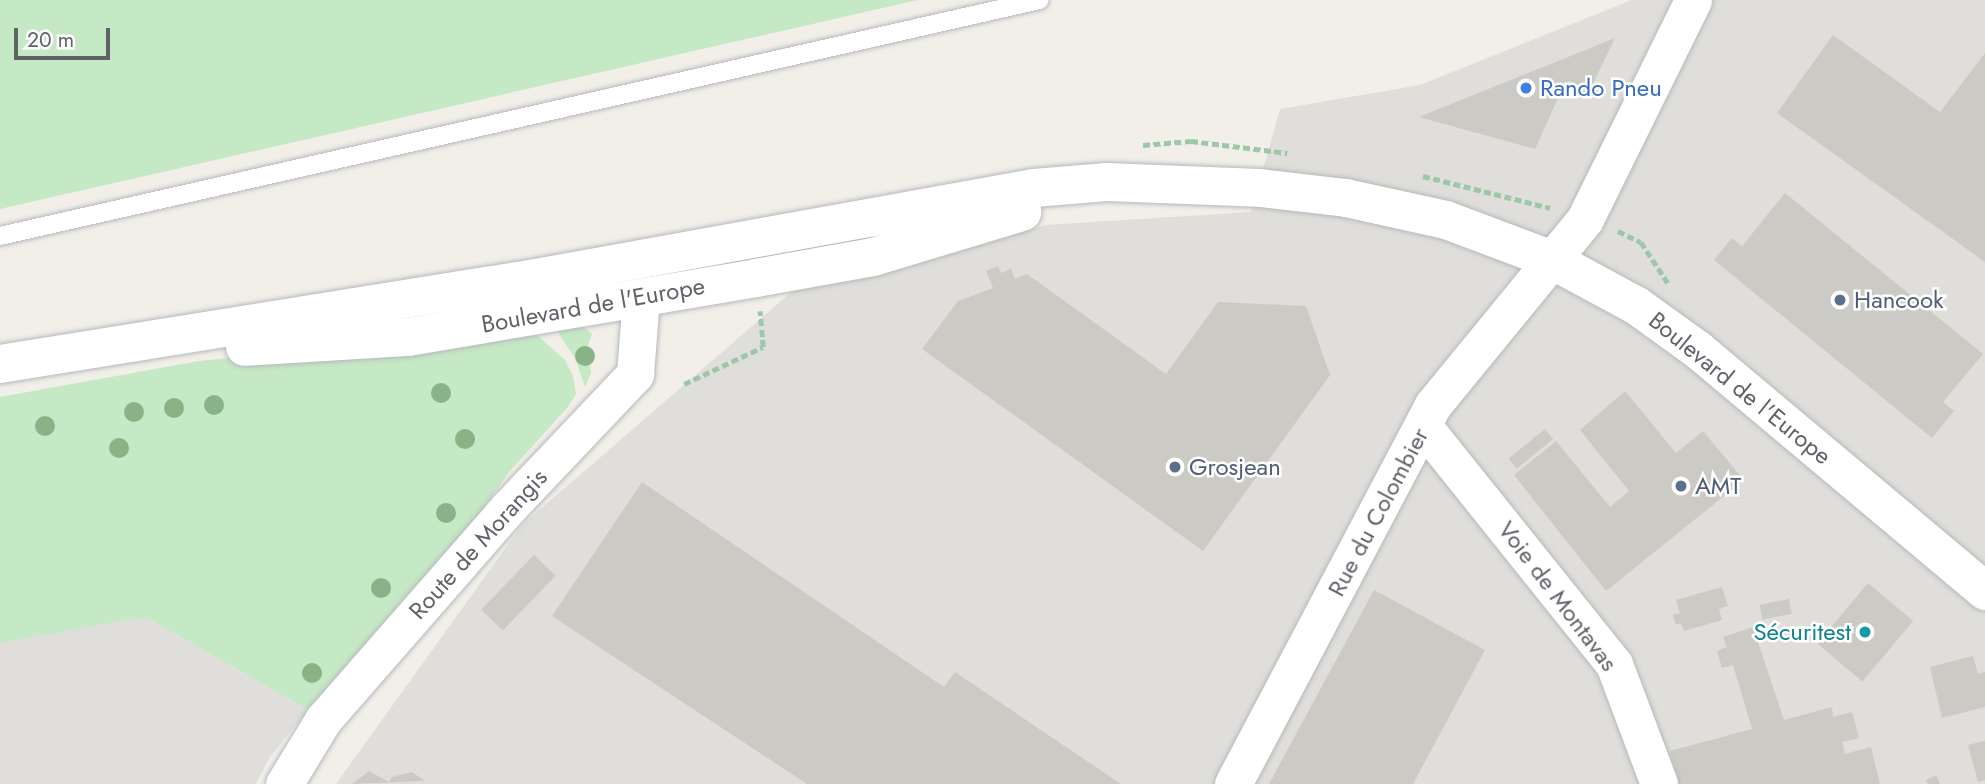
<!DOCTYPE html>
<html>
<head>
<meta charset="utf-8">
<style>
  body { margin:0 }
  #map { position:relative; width:1985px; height:784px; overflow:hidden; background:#f1efe8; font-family:Jost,sans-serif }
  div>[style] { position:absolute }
  .industrial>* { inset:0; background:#e0deda }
  .green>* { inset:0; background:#c5e8c5 }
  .building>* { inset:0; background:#cccac5; transform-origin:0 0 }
  .path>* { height:4.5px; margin-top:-2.25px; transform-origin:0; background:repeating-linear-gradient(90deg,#9cc7a9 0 7px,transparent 0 10.5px) }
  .roads { filter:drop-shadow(0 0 2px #b5b8bc) drop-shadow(0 0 2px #b5b8bc) }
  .lane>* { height:18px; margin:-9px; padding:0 9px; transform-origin:9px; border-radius:9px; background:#fff }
  .street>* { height:37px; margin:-18.5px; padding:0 18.5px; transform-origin:18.5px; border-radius:18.5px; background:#fff }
  .secondary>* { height:38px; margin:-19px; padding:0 19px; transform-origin:19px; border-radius:19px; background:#fff }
  .trees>* { width:20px; height:20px; margin:-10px; border-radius:50%; background:#89b387 }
  .dots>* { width:19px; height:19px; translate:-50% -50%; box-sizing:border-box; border:4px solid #fff; border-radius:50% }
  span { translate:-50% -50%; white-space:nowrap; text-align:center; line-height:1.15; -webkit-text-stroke:5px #fff; paint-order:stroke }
  .shop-label { font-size:24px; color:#366cbe }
  .left { translate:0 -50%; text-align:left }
  .service-label { font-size:24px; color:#4e5e75 }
  .street-label { font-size:24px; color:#5f6368 }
  .culture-label { font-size:24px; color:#0d838f }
  .right { translate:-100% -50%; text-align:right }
  .scale { position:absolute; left:14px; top:28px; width:96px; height:32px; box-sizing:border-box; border:4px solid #5f6368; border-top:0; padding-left:9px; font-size:21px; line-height:24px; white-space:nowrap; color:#5f6368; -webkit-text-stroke:5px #fff; paint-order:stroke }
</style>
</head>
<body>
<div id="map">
  <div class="industrial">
    <i style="clip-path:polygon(1632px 0,1985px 0,1985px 784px,336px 784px,522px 525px,795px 289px,1046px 225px,1251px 212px,1280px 109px,1420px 85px)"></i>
    <i style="clip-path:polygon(146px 617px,308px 710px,270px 757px,256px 784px,0 784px,0 643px)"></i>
  </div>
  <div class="green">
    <i style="clip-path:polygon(0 0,918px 0,0 209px)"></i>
    <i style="clip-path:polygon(582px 326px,592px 334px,588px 345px,591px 373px,585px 387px,575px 358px,557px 331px)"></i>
    <i style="clip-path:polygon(529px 328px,565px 360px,573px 376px,576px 394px,568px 407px,509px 472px,466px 533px,308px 710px,146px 617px,0 643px,0 397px,199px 361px)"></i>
  </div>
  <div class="building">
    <i style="clip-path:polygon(1833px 35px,1940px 112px,1985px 53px,1985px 262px,1777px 113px)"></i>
    <i style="clip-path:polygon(1615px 38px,1588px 94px,1565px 83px,1535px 149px,1419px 117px)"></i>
    <i style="clip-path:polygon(1785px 193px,1983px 354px,1943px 402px,1954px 411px,1932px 438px,1714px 260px,1732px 238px,1742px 246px)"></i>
    <i style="clip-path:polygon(998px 266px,1001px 273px,1011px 269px,1015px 279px,1027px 274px,1166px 374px,1218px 302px,1306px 306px,1330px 375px,1203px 551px,922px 349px,958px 301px,993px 288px,986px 271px)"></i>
    <i style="clip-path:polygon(1625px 391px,1676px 453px,1703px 431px,1744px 480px,1606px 591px,1514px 475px,1556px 441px,1610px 507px,1629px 491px,1580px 430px)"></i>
    <i style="left:1545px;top:429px;width:13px;height:47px;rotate:51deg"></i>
    <i style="clip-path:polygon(642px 482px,944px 687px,955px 672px,1121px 784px,807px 784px,552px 616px)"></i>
    <i style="left:534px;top:555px;width:30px;height:76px;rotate:44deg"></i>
    <i style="left:1868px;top:583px;width:59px;height:79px;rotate:40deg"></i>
    <i style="clip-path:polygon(1722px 587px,1728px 606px,1719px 609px,1722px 620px,1684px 631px,1681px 623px,1676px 625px,1673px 615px,1680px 613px,1676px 600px)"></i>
    <i style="clip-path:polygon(1374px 590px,1485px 650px,1413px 784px,1269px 784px)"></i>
    <i style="left:1789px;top:599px;width:15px;height:30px;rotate:79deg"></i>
    <i style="clip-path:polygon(1753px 627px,1784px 720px,1832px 707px,1833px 717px,1852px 712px,1859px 738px,1842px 742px,1845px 754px,1871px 747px,1880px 784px,1679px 784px,1670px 751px,1752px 729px,1733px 665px,1722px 668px,1717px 651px,1727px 647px,1723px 637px)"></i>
    <i style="clip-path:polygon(1973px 656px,1978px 674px,1985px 672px,1985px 707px,1942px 718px,1930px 667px)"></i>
    <i style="clip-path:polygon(1985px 741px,1985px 780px,1978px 782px,1968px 745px)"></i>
    <i style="clip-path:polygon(369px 771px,389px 782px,392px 777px,412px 772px,425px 781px,352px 784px)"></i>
    <i style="clip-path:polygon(1936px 775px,1940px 784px,1928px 784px,1926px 780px)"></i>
  </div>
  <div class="path">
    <i style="left:1143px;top:145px;width:48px;rotate:-4.8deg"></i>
    <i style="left:1191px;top:141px;width:97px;rotate:7.1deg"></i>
    <i style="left:1423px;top:176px;width:131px;rotate:14.1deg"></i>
    <i style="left:1618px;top:231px;width:25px;rotate:26deg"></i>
    <i style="left:1641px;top:242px;width:49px;rotate:56.6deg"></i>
    <i style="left:684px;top:384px;width:87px;rotate:-25.1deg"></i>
    <i style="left:763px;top:347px;width:36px;rotate:-95deg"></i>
  </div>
  <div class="roads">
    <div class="lane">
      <i style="left:0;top:236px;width:1066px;rotate:-12.79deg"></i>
    </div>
    <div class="street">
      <i style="left:1424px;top:427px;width:304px;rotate:51.3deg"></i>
      <i style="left:1614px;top:664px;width:128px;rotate:69.4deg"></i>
      <i style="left:284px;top:784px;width:75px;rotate:-58.6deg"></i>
      <i style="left:323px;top:720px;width:281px;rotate:-48.9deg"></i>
      <i style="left:508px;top:508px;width:185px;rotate:-46.5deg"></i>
      <i style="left:635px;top:374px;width:77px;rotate:-85.5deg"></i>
      <i style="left:1233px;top:784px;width:429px;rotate:-62.2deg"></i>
      <i style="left:1433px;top:405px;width:240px;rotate:-50.7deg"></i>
      <i style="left:1585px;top:219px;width:244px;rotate:-63.7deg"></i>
    </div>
    <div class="secondary">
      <i style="left:245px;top:347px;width:163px;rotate:-3.5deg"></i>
      <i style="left:408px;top:337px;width:353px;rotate:-9.6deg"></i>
      <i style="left:756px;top:278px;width:119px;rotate:-10.2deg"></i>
      <i style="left:873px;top:257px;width:156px;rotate:-16.8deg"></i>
      <i style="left:0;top:364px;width:543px;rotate:-9.12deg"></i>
      <i style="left:536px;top:278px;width:506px;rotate:-10.24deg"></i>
      <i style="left:1034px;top:188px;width:73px;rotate:-4.7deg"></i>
      <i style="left:1107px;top:182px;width:153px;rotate:2.2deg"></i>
      <i style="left:1260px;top:188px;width:87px;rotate:6.6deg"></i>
      <i style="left:1346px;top:198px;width:102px;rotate:12.4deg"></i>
      <i style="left:1446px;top:220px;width:111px;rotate:20.6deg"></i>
      <i style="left:1550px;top:259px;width:99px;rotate:28.4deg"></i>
      <i style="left:1637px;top:306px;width:75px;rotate:35.8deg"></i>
      <i style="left:1698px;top:350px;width:375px;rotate:40deg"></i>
    </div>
  </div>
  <div class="trees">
    <i style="left:585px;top:356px"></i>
    <i style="left:441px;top:393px"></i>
    <i style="left:214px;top:405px"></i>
    <i style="left:174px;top:408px"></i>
    <i style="left:134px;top:412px"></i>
    <i style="left:45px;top:426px"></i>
    <i style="left:465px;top:439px"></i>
    <i style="left:119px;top:448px"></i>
    <i style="left:446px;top:513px"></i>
    <i style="left:381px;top:588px"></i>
    <i style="left:312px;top:673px"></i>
  </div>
  <div class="dots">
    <i style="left:1526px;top:88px;background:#3f7fe0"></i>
    <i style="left:1840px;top:300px;background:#5c6f8a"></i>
    <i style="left:1175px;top:467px;background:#5c6f8a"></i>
    <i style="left:1681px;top:486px;background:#5c6f8a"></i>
    <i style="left:1865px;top:632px;background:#0f9aa8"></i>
  </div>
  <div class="shop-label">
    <span class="left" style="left:1540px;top:88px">Rando Pneu</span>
  </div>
  <div class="service-label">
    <span class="left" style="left:1854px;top:300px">Hancook</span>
    <span class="left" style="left:1189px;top:467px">Grosjean</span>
    <span class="left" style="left:1695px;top:486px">AMT</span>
  </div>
  <div class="street-label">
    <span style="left:593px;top:305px;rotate:-10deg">Boulevard de l'Europe</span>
    <span style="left:1740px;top:388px;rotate:39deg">Boulevard de l'Europe</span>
    <span style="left:1378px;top:512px;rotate:-62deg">Rue du Colombier</span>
    <span style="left:478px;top:544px;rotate:-48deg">Route de Morangis</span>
    <span style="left:1558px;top:596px;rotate:53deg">Voie de Montavas</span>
  </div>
  <div class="culture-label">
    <span class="right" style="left:1851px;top:632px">Sécuritest</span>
  </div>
  <div class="scale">20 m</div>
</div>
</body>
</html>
